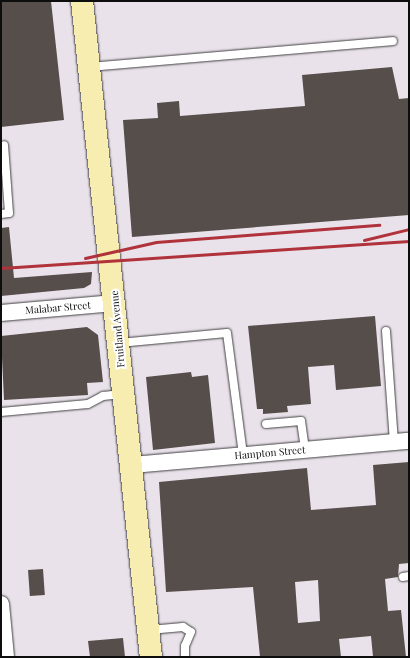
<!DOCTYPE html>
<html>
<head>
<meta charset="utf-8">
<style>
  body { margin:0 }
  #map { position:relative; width:410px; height:658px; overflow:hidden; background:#fdfaef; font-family:"Playfair Display",serif }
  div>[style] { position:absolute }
  .industrial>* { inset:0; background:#eae2eb; transform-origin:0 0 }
  .building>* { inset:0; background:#554e4a; transform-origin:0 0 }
  .roads { filter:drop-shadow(0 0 1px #404040) drop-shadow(0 0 1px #404040) }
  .lane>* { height:8px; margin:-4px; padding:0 4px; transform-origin:4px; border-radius:4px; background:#fff }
  .street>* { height:16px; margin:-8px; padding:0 8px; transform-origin:8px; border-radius:8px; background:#fff }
  .secondary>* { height:22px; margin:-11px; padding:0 11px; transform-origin:11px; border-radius:11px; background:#f7edb0 }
  .rail>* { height:3px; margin:-1.5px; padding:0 1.5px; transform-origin:1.5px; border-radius:1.5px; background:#b0333c }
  span { translate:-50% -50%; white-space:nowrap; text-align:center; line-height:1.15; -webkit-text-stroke:4px #fff; paint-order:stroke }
  .street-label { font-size:10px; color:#0d0d0d }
  .frame { position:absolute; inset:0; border:2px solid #0d0d0d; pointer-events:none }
</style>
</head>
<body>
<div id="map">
  <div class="industrial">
    <i style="left:1px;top:1px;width:408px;height:656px"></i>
  </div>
  <div class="building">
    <i style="clip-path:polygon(1px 1px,51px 1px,64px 120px,1px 127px)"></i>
    <i style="clip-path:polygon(392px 67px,399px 99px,409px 98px,409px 215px,132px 237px,123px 120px,158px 118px,157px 103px,179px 101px,180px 116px,305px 106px,302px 75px)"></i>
    <i style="clip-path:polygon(9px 227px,14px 278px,92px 272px,91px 284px,84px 288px,1px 296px,1px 228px)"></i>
    <i style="clip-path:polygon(375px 316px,381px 386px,336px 390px,334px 365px,308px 367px,311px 404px,287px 406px,288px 412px,263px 414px,263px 409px,257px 409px,248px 326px)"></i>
    <i style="clip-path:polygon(87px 327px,98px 335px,103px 382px,87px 383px,88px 395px,4px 400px,1px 336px)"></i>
    <i style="clip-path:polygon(191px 372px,192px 377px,208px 375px,215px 443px,153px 450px,146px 377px)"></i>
    <i style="clip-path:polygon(evenodd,409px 462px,409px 563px,399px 564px,398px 577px,385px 579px,388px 611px,401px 610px,406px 657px,373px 657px,371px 636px,339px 639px,341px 657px,260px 657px,253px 587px,166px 592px,159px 482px,307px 468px,311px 510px,376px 505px,373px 465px,409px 462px,318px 580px,320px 621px,298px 623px,295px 582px,318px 580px)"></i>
    <i style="left:43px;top:569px;width:26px;height:15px;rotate:86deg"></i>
    <i style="clip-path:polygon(123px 638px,125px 657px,90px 657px,88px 641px)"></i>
  </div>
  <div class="roads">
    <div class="lane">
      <i style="left:90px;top:67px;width:304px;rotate:-4.9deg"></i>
      <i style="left:1px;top:214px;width:8px;rotate:-7deg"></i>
      <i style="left:9px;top:213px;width:68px;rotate:-94.2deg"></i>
      <i style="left:386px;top:331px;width:111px;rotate:85.9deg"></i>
      <i style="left:119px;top:343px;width:108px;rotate:-5.3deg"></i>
      <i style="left:227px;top:333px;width:123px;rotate:82.5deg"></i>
      <i style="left:1px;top:412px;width:87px;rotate:-5.3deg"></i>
      <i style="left:88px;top:404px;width:17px;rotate:-28deg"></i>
      <i style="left:103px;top:396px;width:19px;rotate:-6deg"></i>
      <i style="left:266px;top:424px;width:35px;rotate:-5deg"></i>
      <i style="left:301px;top:421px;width:29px;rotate:82deg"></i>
      <i style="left:403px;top:577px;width:6px;rotate:-9deg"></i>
      <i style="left:149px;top:630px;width:34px;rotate:-5deg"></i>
      <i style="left:183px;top:627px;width:9px;rotate:32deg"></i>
      <i style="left:191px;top:632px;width:15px;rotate:113deg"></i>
      <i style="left:185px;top:646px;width:11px;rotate:90deg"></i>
    </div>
    <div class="street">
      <i style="left:1px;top:313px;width:114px;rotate:-5deg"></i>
      <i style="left:132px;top:465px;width:278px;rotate:-5deg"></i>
      <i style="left:1px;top:604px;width:53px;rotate:84.6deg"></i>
    </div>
    <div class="secondary">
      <i style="left:82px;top:1px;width:660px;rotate:84deg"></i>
    </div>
  </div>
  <div class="rail">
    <i style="left:364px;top:240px;width:46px;rotate:-13.7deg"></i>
    <i style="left:85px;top:258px;width:73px;rotate:-12.7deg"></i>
    <i style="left:156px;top:242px;width:224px;rotate:-4.4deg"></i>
    <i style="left:1px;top:268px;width:409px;rotate:-3.8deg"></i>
  </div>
  <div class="street-label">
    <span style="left:58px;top:308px;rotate:-5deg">Malabar Street</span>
    <span style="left:118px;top:329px;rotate:-95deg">Fruitland Avenue</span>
    <span style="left:270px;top:453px;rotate:-5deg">Hampton Street</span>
  </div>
  <div class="frame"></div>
</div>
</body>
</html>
